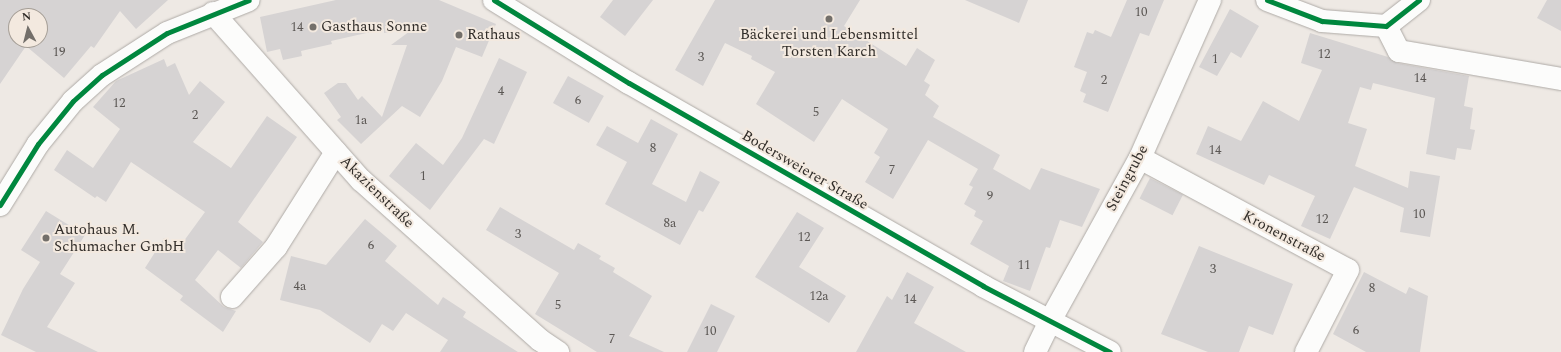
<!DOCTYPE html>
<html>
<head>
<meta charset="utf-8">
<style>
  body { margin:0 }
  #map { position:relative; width:1561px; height:352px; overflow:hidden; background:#eee9e4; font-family:Spectral,serif }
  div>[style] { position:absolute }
  .building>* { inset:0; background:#d6d3d3; transform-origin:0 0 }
  .roads { filter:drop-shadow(0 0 1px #aeaaa6) drop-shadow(0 0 1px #aeaaa6) }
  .minor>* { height:22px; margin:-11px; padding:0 11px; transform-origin:11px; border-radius:11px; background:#fcfcfb }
  .cycleway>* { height:5px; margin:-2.5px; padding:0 2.5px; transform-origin:2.5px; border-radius:2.5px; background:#00873e }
  .dots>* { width:11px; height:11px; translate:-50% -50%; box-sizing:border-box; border:2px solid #f3e9df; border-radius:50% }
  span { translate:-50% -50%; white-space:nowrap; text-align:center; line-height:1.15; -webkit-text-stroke:4px #f3e9df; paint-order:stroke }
  .number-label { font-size:13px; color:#5b5754 }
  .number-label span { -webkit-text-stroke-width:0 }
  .poi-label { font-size:15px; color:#312d29 }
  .left { translate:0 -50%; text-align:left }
  .street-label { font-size:15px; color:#312d29 }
  .north { position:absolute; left:8px; top:8px; width:40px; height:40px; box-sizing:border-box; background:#f3e9df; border:1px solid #a59e96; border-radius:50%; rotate:353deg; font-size:11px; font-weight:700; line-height:16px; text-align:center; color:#312d29 }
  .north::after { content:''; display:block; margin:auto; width:14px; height:18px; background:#736f6a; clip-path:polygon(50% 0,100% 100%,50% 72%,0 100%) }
</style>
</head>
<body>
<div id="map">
  <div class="building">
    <i style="clip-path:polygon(evenodd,0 0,168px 0,136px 29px,120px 11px,94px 48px,91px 46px,64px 78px,26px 46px,0 84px,0 0,16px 16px,40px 16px,40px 40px,16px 40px,16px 16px)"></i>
    <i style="clip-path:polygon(336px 0,439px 0,496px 24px,482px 57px,456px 47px,442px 81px,420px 117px,402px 106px,361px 144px,337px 120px,341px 117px,324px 93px,338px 83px,346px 83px,358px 100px,362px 96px,382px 117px,407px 45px,391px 45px,417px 26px,384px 33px,384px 29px,331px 41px,332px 44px,301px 51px,302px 56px,283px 60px,280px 49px,267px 52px,260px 17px)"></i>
    <i style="clip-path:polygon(613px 0,653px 0,625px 36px,600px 17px)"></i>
    <i style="clip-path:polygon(715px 0,860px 0,844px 26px,906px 66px,917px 48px,935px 60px,924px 81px,930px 85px,925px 95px,939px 106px,933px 117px,1000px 155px,993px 169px,1030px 190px,1041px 168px,1100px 189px,1082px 227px,1060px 220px,1050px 248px,1046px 247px,1030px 291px,1003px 281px,1009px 266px,970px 244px,983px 221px,974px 216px,976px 211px,964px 204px,973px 187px,969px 185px,978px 169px,928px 140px,893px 199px,865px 182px,880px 157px,874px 153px,888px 129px,842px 99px,814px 142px,756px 104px,775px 72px,751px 59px,752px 56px,725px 43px,703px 86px,675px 70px)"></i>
    <i style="clip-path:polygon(965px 0,1028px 0,1019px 23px)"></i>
    <i style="clip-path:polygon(1127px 0,1164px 0,1149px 36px,1140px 33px,1108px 112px,1083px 102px,1086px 94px,1080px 91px,1087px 72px,1074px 67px,1087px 32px,1093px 34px,1095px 30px,1111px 37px)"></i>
    <i style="clip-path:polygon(1547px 0,1561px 0,1561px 31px,1537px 18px)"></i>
    <i style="clip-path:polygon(1230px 9px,1259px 26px,1241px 58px,1231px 52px,1217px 76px,1199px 67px)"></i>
    <i style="clip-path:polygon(1310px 33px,1388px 57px,1397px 63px,1469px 76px,1464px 106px,1473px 108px,1470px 129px,1475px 130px,1471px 150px,1457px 148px,1455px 160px,1426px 154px,1435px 98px,1373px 83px,1371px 90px,1360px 87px,1348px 123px,1367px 129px,1355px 166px,1408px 188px,1410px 171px,1440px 176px,1430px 237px,1400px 232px,1404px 208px,1354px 187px,1330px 239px,1301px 226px,1315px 196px,1269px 175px,1264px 185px,1196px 154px,1208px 126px,1241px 141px,1263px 101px,1299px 121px,1322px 70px,1301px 63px)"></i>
    <i style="clip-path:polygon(499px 58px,527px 72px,494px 144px,484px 139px,430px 210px,389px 176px,416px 143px,443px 165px,462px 138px)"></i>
    <i style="clip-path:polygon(164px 59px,167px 67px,175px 63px,189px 95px,200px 81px,225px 102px,193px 142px,231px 168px,267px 116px,297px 137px,238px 222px,263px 242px,241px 268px,218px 250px,195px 280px,224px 307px,236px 311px,223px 332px,180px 300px,183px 296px,145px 268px,164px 238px,178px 249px,205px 212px,131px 162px,106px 202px,97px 196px,95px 198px,54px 170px,67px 150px,93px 168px,120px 129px,93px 107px,116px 81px)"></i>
    <i style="left:568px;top:76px;width:41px;height:31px;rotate:29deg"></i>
    <i style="clip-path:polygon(651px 119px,678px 134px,652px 184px,686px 202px,700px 171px,720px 182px,703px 212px,699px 210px,680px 245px,605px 204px,627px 162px,596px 145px,607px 126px,638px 143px)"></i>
    <i style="left:1150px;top:178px;width:37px;height:23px;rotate:27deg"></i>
    <i style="clip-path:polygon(500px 207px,574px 250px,578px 243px,601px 256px,599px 259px,615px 268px,613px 272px,652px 296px,629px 336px,664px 352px,597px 352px,535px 314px,559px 273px,486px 230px)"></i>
    <i style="clip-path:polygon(46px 211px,85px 235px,60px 274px,75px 283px,47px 327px,98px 352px,36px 352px,1px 335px,23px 289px,40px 262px,21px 250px)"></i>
    <i style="clip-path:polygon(797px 212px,824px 228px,799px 267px,846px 296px,829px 323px,755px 277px)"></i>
    <i style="clip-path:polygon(365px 219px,397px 246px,385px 261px,438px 305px,443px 297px,466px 312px,463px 317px,518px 352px,440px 352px,448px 340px,406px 313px,393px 331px,382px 324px,370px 343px,320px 310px,280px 300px,291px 256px,326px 265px)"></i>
    <i style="clip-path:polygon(1199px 246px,1293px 284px,1273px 335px,1249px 326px,1239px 352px,1208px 352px,1161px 334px)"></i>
    <i style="clip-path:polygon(907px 272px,934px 287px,914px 323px,966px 352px,856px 352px,887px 296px,892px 300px)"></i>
    <i style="clip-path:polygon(1364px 272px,1406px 294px,1409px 287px,1428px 296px,1420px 352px,1366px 352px,1333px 334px)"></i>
    <i style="clip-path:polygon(711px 304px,735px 316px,717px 352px,687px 352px)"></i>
  </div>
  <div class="roads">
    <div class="minor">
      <i style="left:494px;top:0;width:158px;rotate:31.6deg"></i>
      <i style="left:629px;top:83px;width:408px;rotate:29.8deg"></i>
      <i style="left:983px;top:286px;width:143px;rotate:27.5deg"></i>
      <i style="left:1267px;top:0;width:59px;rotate:20.9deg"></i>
      <i style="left:1322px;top:21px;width:64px;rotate:4.5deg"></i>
      <i style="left:1386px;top:26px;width:42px;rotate:-38.2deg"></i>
      <i style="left:213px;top:13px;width:223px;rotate:48.5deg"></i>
      <i style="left:361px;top:180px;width:240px;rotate:41.8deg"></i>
      <i style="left:540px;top:340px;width:22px;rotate:34deg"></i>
      <i style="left:1386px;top:26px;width:28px;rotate:63deg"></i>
      <i style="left:1399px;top:51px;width:164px;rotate:9.8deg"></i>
      <i style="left:1140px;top:158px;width:236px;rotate:28.3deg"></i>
      <i style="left:1348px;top:270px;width:92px;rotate:117.1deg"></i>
      <i style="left:0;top:205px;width:72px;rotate:-58.1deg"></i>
      <i style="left:38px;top:144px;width:55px;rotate:-50.9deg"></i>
      <i style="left:73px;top:101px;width:39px;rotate:-42deg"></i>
      <i style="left:102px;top:75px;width:77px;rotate:-32.9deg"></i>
      <i style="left:167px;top:33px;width:88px;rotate:-21.9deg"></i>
      <i style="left:232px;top:297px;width:67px;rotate:-48.7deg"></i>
      <i style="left:276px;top:247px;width:112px;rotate:-57.7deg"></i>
      <i style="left:1035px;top:352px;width:34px;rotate:-64deg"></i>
      <i style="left:1050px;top:321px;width:186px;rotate:-61.1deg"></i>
      <i style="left:1140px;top:158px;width:173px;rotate:-66.1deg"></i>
    </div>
  </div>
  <div class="cycleway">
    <i style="left:494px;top:0;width:158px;rotate:31.6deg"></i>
    <i style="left:629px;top:83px;width:408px;rotate:29.8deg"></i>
    <i style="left:983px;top:286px;width:143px;rotate:27.5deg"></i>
    <i style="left:1267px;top:0;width:59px;rotate:20.9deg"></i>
    <i style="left:1322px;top:21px;width:64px;rotate:4.5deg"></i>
    <i style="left:1386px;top:26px;width:42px;rotate:-38.2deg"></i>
    <i style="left:0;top:205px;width:72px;rotate:-58.1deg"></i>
    <i style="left:38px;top:144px;width:55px;rotate:-50.9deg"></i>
    <i style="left:73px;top:101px;width:39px;rotate:-42deg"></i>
    <i style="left:102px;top:75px;width:77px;rotate:-32.9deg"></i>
    <i style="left:167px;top:33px;width:88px;rotate:-21.9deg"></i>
  </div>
  <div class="dots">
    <i style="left:829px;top:19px;background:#736f6a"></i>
    <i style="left:313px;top:27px;background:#736f6a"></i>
    <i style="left:459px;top:35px;background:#736f6a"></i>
    <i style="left:46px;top:238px;background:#736f6a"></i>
  </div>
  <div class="number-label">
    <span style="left:1141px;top:12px">10</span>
    <span style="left:297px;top:27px">14</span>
    <span style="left:59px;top:52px">19</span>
    <span style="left:1324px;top:54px">12</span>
    <span style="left:701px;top:57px">3</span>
    <span style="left:1215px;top:59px">1</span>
    <span style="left:1420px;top:78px">14</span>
    <span style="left:1104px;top:80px">2</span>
    <span style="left:501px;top:91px">4</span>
    <span style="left:578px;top:100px">6</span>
    <span style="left:119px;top:103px">12</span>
    <span style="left:816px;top:112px">5</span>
    <span style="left:195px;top:115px">2</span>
    <span style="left:361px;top:120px">1a</span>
    <span style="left:653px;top:148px">8</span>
    <span style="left:1215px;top:150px">14</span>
    <span style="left:892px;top:170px">7</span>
    <span style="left:423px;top:176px">1</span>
    <span style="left:990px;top:196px">9</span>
    <span style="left:1419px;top:214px">10</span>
    <span style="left:1322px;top:219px">12</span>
    <span style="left:670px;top:223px">8a</span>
    <span style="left:518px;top:234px">3</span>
    <span style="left:804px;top:237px">12</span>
    <span style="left:371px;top:245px">6</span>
    <span style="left:1024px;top:265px">11</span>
    <span style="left:1213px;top:269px">3</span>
    <span style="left:300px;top:286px">4a</span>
    <span style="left:1372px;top:288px">8</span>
    <span style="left:819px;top:296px">12a</span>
    <span style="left:910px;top:299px">14</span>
    <span style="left:558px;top:305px">5</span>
    <span style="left:1356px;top:330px">6</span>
    <span style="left:710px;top:331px">10</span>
    <span style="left:612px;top:339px">7</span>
  </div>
  <div class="poi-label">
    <span class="left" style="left:321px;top:27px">Gasthaus Sonne</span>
    <span style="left:829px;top:43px">Bäckerei und Lebensmittel<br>Torsten Karch</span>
    <span class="left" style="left:467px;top:35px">Rathaus</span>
    <span class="left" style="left:54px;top:238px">Autohaus M.<br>Schumacher GmbH</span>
  </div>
  <div class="street-label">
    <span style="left:805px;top:170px;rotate:30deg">Bodersweierer Straße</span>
    <span style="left:1127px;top:178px;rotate:-62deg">Steingrube</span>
    <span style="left:377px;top:192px;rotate:44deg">Akazienstraße</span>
    <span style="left:1284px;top:236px;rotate:28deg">Kronenstraße</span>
  </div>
  <div class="north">N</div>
</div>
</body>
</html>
